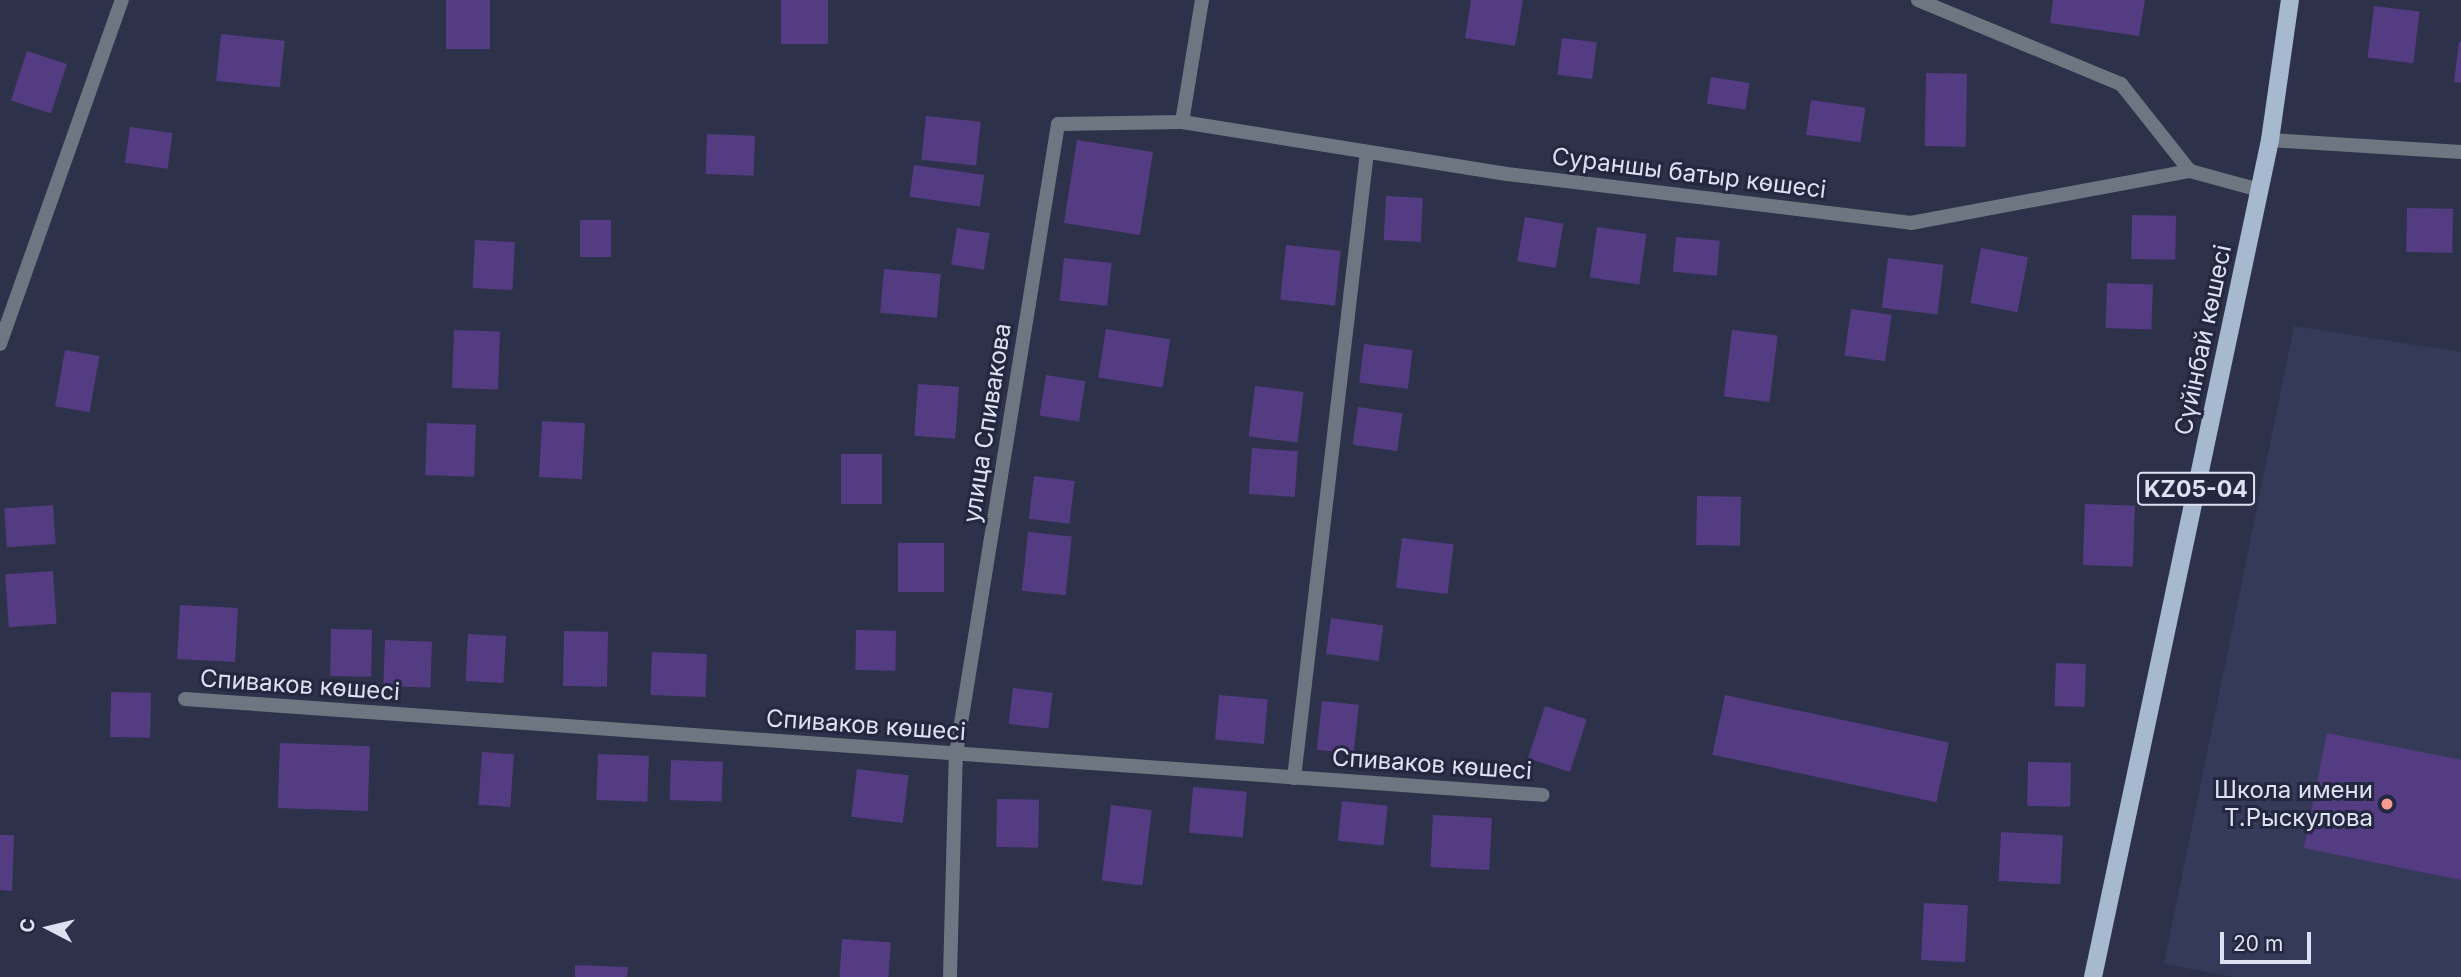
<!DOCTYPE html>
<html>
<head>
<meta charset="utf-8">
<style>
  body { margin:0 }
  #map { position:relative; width:2461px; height:977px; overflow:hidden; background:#2d314a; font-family:Inter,sans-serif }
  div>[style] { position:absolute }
  .built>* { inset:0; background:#353a59 }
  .building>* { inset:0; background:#543c82; transform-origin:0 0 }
  .minor>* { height:14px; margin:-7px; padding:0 7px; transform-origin:7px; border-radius:7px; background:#6e7781 }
  .primary>* { height:18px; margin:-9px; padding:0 9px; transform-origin:9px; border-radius:9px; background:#a7b9cf }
  .dots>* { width:19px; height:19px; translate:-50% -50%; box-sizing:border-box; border:4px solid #23273f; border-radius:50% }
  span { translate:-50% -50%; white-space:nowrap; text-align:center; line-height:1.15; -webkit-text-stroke:6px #23273f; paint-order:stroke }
  .shield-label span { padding:2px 5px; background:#23273f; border:2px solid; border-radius:5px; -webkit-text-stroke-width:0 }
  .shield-label { font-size:23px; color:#dde1f1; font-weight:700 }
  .street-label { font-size:24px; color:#dde1f1 }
  .poi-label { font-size:24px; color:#dde1f1 }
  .right { translate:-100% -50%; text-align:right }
  .north { position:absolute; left:14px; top:893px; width:70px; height:70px; -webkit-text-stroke:5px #23273f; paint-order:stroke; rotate:277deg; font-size:19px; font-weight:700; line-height:28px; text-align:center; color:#dde1f1 }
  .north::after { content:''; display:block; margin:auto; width:24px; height:32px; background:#dde1f1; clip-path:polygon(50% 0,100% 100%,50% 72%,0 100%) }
  .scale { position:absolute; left:2220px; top:932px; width:91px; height:32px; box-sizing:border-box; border:4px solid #dde1f1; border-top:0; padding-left:9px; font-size:21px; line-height:24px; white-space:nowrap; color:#dde1f1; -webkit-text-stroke:5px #23273f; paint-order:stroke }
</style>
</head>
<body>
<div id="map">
  <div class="built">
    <i style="clip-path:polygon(2294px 326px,2461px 352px,2461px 977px,2234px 977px,2164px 964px)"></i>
  </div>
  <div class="building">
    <i style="left:446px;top:0;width:44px;height:49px"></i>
    <i style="left:781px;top:0;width:47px;height:44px"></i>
    <i style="clip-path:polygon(1471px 0,1523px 0,1515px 46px,1465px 38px)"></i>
    <i style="clip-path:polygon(2053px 0,2145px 0,2139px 36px,2050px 23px)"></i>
    <i style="left:2374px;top:6px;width:46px;height:52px;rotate:7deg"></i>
    <i style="left:221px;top:34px;width:64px;height:47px;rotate:6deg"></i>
    <i style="left:1562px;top:38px;width:35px;height:37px;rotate:7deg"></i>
    <i style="clip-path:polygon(2459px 42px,2461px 42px,2461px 83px,2454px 82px)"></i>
    <i style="left:27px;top:51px;width:42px;height:52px;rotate:18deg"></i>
    <i style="left:1926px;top:73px;width:41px;height:73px;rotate:1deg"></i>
    <i style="left:1711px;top:77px;width:39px;height:27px;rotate:9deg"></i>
    <i style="left:1811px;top:100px;width:55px;height:35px;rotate:8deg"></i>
    <i style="left:926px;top:116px;width:55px;height:44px;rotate:6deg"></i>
    <i style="left:130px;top:127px;width:43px;height:36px;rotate:8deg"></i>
    <i style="left:707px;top:134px;width:48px;height:40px;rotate:2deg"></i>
    <i style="left:1077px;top:140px;width:77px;height:84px;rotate:9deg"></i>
    <i style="left:914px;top:165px;width:71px;height:32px;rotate:8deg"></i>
    <i style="left:1386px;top:196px;width:37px;height:44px;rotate:3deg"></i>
    <i style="left:2407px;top:208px;width:46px;height:44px;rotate:1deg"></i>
    <i style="left:2132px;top:215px;width:44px;height:44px;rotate:1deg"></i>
    <i style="left:1525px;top:217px;width:39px;height:45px;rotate:10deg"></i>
    <i style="left:580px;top:220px;width:31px;height:37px"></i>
    <i style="left:1597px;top:227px;width:50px;height:51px;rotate:8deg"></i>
    <i style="left:957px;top:228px;width:33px;height:37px;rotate:9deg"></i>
    <i style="left:1676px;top:237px;width:44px;height:35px;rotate:5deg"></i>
    <i style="left:475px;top:240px;width:40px;height:48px;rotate:3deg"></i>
    <i style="left:1286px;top:245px;width:55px;height:55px;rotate:6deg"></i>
    <i style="left:1981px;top:248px;width:48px;height:56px;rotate:11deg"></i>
    <i style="left:1064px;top:258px;width:48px;height:43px;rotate:6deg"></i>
    <i style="left:1888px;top:258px;width:56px;height:50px;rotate:7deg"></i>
    <i style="left:884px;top:269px;width:57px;height:44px;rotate:5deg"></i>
    <i style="left:2107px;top:283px;width:46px;height:45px;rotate:2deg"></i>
    <i style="left:1851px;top:309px;width:41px;height:47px;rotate:8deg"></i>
    <i style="left:1106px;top:329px;width:65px;height:49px;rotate:9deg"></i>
    <i style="left:454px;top:330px;width:46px;height:58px;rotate:2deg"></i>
    <i style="left:1732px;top:330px;width:46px;height:67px;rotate:7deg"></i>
    <i style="left:1364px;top:344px;width:49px;height:39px;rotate:7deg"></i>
    <i style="left:65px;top:350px;width:35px;height:57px;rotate:10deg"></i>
    <i style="left:1046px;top:375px;width:40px;height:41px;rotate:9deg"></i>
    <i style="left:918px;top:384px;width:41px;height:52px;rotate:4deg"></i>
    <i style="left:1255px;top:386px;width:49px;height:51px;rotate:7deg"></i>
    <i style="left:1358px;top:407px;width:45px;height:38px;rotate:8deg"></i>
    <i style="left:542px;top:421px;width:43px;height:56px;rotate:3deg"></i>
    <i style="left:427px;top:423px;width:49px;height:52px;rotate:2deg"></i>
    <i style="left:1252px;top:448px;width:46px;height:46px;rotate:4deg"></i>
    <i style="left:841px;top:454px;width:41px;height:50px"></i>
    <i style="left:1034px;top:476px;width:41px;height:43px;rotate:7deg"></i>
    <i style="left:1697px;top:496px;width:44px;height:49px;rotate:1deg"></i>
    <i style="left:2085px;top:504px;width:50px;height:61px;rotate:2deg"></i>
    <i style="left:53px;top:505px;width:39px;height:49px;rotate:86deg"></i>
    <i style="left:1028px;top:532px;width:44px;height:59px;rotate:6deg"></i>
    <i style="left:1402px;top:538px;width:52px;height:50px;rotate:7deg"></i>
    <i style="left:898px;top:543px;width:46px;height:49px"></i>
    <i style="left:53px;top:571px;width:53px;height:48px;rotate:86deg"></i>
    <i style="left:180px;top:605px;width:58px;height:54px;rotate:3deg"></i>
    <i style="left:1331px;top:618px;width:53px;height:36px;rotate:8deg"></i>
    <i style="left:331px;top:629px;width:41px;height:47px;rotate:1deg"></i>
    <i style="left:856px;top:630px;width:40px;height:40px;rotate:1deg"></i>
    <i style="left:564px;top:631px;width:44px;height:55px;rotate:1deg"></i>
    <i style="left:468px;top:634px;width:38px;height:47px;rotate:3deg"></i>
    <i style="left:385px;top:640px;width:47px;height:46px;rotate:2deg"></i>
    <i style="left:652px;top:652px;width:55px;height:43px;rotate:2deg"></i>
    <i style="left:2056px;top:663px;width:30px;height:43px;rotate:2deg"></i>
    <i style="left:1013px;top:688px;width:40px;height:36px;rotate:7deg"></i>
    <i style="left:111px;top:692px;width:40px;height:45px;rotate:1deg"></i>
    <i style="left:1219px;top:695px;width:49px;height:45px;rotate:5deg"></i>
    <i style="left:1725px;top:695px;width:229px;height:61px;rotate:12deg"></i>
    <i style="left:1322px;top:701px;width:37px;height:49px;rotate:6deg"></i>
    <i style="left:1545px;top:706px;width:44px;height:55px;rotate:18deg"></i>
    <i style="clip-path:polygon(2327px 733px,2461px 760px,2461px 880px,2304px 848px)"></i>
    <i style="left:280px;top:743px;width:90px;height:65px;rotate:2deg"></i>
    <i style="left:482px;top:752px;width:32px;height:53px;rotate:4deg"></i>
    <i style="left:598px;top:754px;width:51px;height:46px;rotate:2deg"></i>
    <i style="left:671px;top:760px;width:52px;height:40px;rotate:2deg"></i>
    <i style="left:2028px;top:762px;width:43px;height:44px;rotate:1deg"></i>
    <i style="left:857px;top:769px;width:52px;height:48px;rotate:7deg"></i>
    <i style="left:1193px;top:787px;width:54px;height:46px;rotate:5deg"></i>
    <i style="left:997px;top:799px;width:42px;height:48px;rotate:1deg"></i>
    <i style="left:1342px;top:801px;width:46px;height:40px;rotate:6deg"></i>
    <i style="left:1111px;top:805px;width:41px;height:76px;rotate:7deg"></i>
    <i style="left:1433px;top:815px;width:59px;height:52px;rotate:3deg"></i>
    <i style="left:2001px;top:832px;width:62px;height:49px;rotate:3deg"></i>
    <i style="clip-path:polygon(0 835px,14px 835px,12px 891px,0 890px)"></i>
    <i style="left:1924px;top:903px;width:44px;height:57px;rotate:3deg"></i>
    <i style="left:842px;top:939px;width:49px;height:38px;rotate:4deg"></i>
    <i style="clip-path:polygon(575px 965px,628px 967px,627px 977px,575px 977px)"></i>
  </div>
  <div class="minor">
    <i style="left:1918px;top:0;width:220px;rotate:22.5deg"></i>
    <i style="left:2121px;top:84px;width:111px;rotate:51.6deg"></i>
    <i style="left:2190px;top:171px;width:73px;rotate:15.2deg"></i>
    <i style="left:1182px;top:122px;width:329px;rotate:9.1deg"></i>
    <i style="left:1507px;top:174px;width:407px;rotate:6.9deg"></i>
    <i style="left:1911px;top:223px;width:284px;rotate:-10.6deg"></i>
    <i style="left:2270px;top:140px;width:191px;rotate:3.6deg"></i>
    <i style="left:0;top:344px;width:365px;rotate:-70.5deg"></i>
    <i style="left:185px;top:699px;width:1361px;rotate:4.04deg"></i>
    <i style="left:1294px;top:778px;width:630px;rotate:-83.35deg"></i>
    <i style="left:950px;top:977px;width:223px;rotate:-88.5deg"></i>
    <i style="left:956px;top:754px;width:638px;rotate:-80.8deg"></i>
    <i style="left:1058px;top:124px;width:124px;rotate:-0.9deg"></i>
    <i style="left:1182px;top:122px;width:124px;rotate:-80.7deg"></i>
  </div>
  <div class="primary">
    <i style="left:2093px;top:977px;width:856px;rotate:-78.06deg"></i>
    <i style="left:2270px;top:140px;width:141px;rotate:-81.9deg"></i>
  </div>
  <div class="dots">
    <i style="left:2387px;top:804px;background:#f59c92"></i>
  </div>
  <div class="shield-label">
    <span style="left:2196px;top:489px">KZ05-04</span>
  </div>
  <div class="street-label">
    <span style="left:1689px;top:173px;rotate:7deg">Сураншы батыр көшесі</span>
    <span style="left:2203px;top:340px;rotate:-78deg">Сүйінбай көшесі</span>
    <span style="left:987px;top:423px;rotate:-81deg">улица Спивакова</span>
    <span style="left:300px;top:685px;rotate:4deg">Спиваков көшесі</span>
    <span style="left:866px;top:725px;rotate:4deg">Спиваков көшесі</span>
    <span style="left:1432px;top:764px;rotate:4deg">Спиваков көшесі</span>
  </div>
  <div class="poi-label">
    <span class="right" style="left:2373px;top:804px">Школа имени<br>Т.Рыскулова</span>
  </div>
  <div class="north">С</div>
  <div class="scale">20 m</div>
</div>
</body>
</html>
